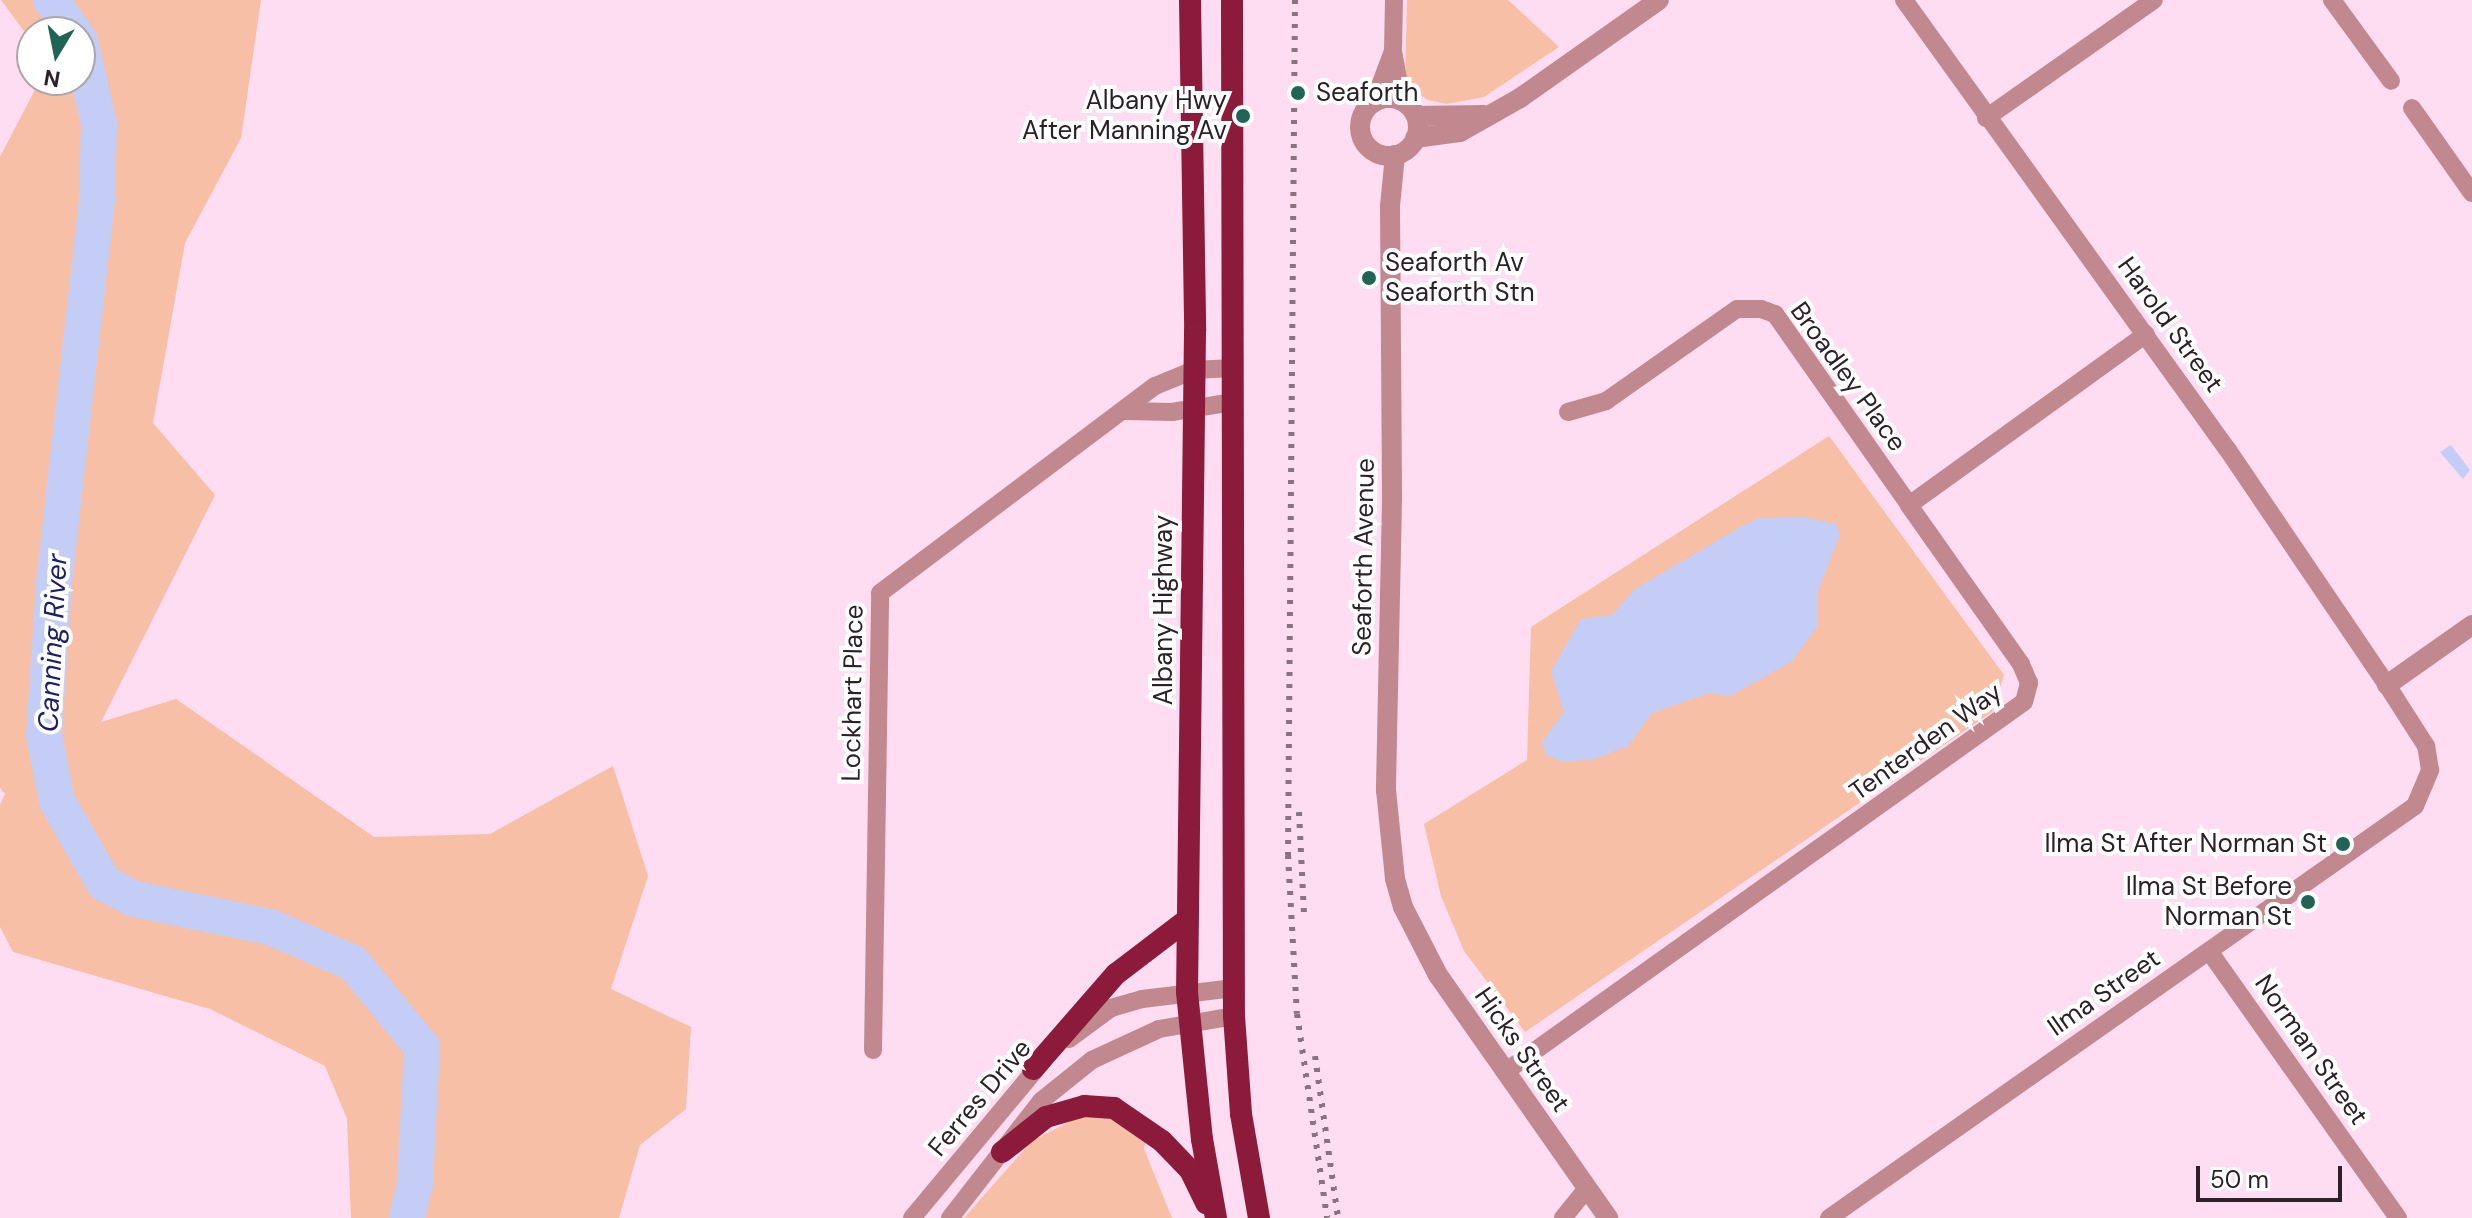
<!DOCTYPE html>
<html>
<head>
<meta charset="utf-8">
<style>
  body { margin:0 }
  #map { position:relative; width:2472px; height:1218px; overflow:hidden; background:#feddf2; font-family:"DM Sans",sans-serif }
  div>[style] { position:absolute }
  .green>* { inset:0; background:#f7bfa6 }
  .water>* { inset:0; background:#c3cdf5 }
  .river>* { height:36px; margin:-18px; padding:0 18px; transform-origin:18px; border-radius:18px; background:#c3cdf5 }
  .minor>* { height:18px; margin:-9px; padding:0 9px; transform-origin:9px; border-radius:9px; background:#c1898f }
  .tertiary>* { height:20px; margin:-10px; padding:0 10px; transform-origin:10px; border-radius:10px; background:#c1898f }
  .tertiary>.ring { margin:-10px; padding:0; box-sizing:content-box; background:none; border:20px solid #c1898f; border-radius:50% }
  .trunk>* { height:22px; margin:-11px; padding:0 11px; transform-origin:11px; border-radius:11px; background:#8c1a3a }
  .rail>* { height:6px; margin-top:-3px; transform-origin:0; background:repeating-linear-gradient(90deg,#887381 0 4px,transparent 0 12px) }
  .dots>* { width:22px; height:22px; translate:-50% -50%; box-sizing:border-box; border:4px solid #fff; border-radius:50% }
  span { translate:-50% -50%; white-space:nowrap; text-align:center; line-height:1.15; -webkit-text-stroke:8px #fff; paint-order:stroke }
  .poi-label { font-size:26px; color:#2d2129 }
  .left { translate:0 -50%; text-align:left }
  .right { translate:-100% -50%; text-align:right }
  .street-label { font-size:26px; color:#2d2129 }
  .water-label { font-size:28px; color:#1d2069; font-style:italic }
  .north { position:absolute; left:16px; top:16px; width:80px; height:80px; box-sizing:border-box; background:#fff; border:2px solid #aba6a9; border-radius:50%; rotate:190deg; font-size:22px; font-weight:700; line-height:32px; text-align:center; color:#2d2129 }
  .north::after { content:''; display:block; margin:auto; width:28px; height:36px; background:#206455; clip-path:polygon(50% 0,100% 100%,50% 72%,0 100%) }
  .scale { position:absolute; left:2196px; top:1166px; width:146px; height:36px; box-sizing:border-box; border:4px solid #2d2129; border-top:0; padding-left:10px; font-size:24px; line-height:28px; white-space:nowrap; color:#2d2129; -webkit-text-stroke:6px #fff; paint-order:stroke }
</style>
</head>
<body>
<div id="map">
  <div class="green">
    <i style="clip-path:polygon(1px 0,261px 0,241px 138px,185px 243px,153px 423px,215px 495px,101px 722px,176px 699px,374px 837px,490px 834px,613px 766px,648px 876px,611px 989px,691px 1027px,686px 1109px,640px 1145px,619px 1218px,351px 1218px,347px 1119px,325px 1066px,210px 1009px,13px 952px,0 927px,0 805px,5px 794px,0 788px,0 157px,40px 80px,80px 80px,80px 32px,32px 32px,32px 42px)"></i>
    <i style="clip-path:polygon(1407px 0,1508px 0,1559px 47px,1484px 97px,1447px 104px,1428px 100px,1405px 85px)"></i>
    <i style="clip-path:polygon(1829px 436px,2004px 675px,1992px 712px,1525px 1032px,1464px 951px,1441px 896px,1424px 824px,1527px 760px,1531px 627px)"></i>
    <i style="clip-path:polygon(1084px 1114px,1118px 1120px,1146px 1140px,1144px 1149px,1172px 1218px,964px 1218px,1032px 1141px)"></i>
  </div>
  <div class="water">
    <i style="clip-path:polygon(2451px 445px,2470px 470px,2463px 479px,2440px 452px)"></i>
    <i style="clip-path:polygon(1803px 517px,1836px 524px,1840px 534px,1817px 594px,1818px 626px,1791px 662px,1730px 696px,1709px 693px,1652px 713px,1628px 746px,1595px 759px,1564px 762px,1546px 755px,1542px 742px,1564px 712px,1551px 671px,1581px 619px,1612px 615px,1635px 589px,1744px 525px,1759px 518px)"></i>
  </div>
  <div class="river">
    <i style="left:51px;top:0;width:39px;rotate:54deg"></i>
    <i style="left:80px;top:41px;width:85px;rotate:77.1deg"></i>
    <i style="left:99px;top:124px;width:76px;rotate:91.5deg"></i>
    <i style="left:97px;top:200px;width:384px;rotate:96.4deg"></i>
    <i style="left:54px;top:582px;width:153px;rotate:93.7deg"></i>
    <i style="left:44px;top:735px;width:67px;rotate:78.9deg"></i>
    <i style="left:57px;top:801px;width:95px;rotate:60.2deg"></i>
    <i style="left:104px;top:883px;width:34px;rotate:28deg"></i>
    <i style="left:134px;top:899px;width:139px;rotate:11.6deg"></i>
    <i style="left:270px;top:927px;width:90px;rotate:23.4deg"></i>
    <i style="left:353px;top:963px;width:109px;rotate:50.6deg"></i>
    <i style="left:422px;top:1047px;width:136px;rotate:92.9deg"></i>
    <i style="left:415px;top:1183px;width:36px;rotate:103deg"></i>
  </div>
  <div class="minor">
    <i style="left:2332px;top:0;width:100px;rotate:53.9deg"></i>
    <i style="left:1393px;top:51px;width:51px;rotate:79.8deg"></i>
    <i style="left:1374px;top:102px;width:54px;rotate:-69.6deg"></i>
    <i style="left:1393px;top:51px;width:51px;rotate:-88.9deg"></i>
    <i style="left:2412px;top:108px;width:104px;rotate:54.8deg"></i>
    <i style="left:1986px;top:118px;width:205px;rotate:-35.1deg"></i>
    <i style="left:1125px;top:411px;width:47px;rotate:1.2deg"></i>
    <i style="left:1172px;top:412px;width:62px;rotate:-9.3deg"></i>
    <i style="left:1568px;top:412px;width:40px;rotate:-16deg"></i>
    <i style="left:1606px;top:401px;width:160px;rotate:-35.1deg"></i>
    <i style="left:1737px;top:309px;width:24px"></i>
    <i style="left:1761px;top:309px;width:15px;rotate:20deg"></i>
    <i style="left:1775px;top:314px;width:233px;rotate:54.9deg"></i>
    <i style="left:2209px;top:951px;width:327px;rotate:54.7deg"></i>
    <i style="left:1069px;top:1039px;width:52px;rotate:-36.4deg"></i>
    <i style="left:1111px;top:1008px;width:32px;rotate:-16deg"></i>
    <i style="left:1142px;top:999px;width:93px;rotate:-6.8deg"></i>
    <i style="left:873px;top:1050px;width:457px;rotate:-89.1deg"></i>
    <i style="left:880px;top:593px;width:344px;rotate:-37deg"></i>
    <i style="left:1155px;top:386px;width:42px;rotate:-22.3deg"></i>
    <i style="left:1194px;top:370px;width:39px;rotate:-3deg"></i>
    <i style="left:1505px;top:1072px;width:637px;rotate:-35.49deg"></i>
    <i style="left:2024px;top:702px;width:20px;rotate:-75deg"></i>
    <i style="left:2029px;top:683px;width:21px;rotate:-113deg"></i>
    <i style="left:2021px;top:664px;width:194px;rotate:-125.2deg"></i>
    <i style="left:1909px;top:505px;width:292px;rotate:-35.8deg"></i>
    <i style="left:912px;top:1218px;width:204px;rotate:-50.2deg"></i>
    <i style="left:950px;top:1218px;width:148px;rotate:-52.1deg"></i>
    <i style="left:1041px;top:1101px;width:65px;rotate:-38.8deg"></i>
    <i style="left:1092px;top:1060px;width:74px;rotate:-24.8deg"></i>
    <i style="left:1159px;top:1029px;width:76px;rotate:-9.8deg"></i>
    <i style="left:1563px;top:1218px;width:38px;rotate:-51deg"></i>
    <i style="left:1829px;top:1218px;width:716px;rotate:-35.11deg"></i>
    <i style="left:2415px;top:806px;width:39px;rotate:-67deg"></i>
    <i style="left:2430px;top:770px;width:24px;rotate:-99deg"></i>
    <i style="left:2426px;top:746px;width:72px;rotate:-122.6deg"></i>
    <i style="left:2387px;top:685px;width:285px;rotate:-124.1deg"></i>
    <i style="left:2227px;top:449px;width:553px;rotate:-125.73deg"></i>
  </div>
  <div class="tertiary">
    <i class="ring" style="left:1360px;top:98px;width:38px;height:38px"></i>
    <i style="left:1416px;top:116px;width:68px;rotate:-0.8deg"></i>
    <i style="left:1415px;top:138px;width:45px;rotate:-7.6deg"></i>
    <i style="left:1460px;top:132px;width:69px;rotate:-29.5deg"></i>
    <i style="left:1520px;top:98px;width:170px;rotate:-35.2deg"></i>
    <i style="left:1395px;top:155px;width:51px;rotate:95.6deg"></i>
    <i style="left:1390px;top:206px;width:294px;rotate:89.6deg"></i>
    <i style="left:1392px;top:500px;width:290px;rotate:91.2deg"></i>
    <i style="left:1386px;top:790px;width:89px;rotate:84.2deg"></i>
    <i style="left:1395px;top:879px;width:29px;rotate:74deg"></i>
    <i style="left:1403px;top:907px;width:76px;rotate:62.8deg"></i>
    <i style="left:1438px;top:975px;width:297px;rotate:55deg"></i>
    <i style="left:2387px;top:685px;width:104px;rotate:-35.2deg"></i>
  </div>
  <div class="trunk">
    <i style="left:1190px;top:0;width:331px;rotate:89.1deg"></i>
    <i style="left:1195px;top:331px;width:661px;rotate:90.69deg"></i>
    <i style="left:1187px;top:992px;width:148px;rotate:84.2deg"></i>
    <i style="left:1202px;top:1139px;width:80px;rotate:80deg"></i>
    <i style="left:1232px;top:0;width:1016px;rotate:89.89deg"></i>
    <i style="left:1234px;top:1016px;width:98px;rotate:85.9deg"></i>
    <i style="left:1241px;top:1114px;width:106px;rotate:80.2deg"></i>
    <i style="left:1033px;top:1069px;width:126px;rotate:-48.9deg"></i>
    <i style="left:1116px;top:974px;width:89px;rotate:-37.3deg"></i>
    <i style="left:1002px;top:1152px;width:56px;rotate:-38.5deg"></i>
    <i style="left:1046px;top:1117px;width:40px;rotate:-16deg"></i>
    <i style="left:1084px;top:1106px;width:30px;rotate:4deg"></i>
    <i style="left:1114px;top:1108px;width:58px;rotate:34.5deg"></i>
    <i style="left:1162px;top:1141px;width:40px;rotate:46deg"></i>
    <i style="left:1190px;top:1170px;width:37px;rotate:64deg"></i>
  </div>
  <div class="rail">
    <i style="left:1295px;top:0;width:855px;rotate:90.47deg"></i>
    <i style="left:1288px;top:855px;width:159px;rotate:86.8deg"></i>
    <i style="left:1297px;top:1014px;width:206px;rotate:81.6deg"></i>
    <i style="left:1299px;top:812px;width:104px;rotate:87.2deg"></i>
    <i style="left:1315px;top:1056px;width:164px;rotate:81.9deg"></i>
  </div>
  <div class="dots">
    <i style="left:1298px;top:93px;background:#206455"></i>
    <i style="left:1243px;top:116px;background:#206455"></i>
    <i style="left:1369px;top:278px;background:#206455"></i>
    <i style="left:2343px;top:844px;background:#206455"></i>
    <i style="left:2308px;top:902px;background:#206455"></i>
  </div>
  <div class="poi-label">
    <span class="left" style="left:1316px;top:93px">Seaforth</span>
    <span class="right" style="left:1227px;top:116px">Albany Hwy<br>After Manning Av</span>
    <span class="left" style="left:1385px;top:278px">Seaforth Av<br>Seaforth Stn</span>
    <span class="right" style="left:2327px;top:844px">Ilma St After Norman St</span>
    <span class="right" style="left:2292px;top:902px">Ilma St Before<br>Norman St</span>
  </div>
  <div class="street-label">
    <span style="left:2170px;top:325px;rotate:54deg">Harold Street</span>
    <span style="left:1848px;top:377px;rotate:54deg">Broadley Place</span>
    <span style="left:1364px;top:557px;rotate:-89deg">Seaforth Avenue</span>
    <span style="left:1164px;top:610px;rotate:-90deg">Albany Highway</span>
    <span style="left:853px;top:693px;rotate:-89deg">Lockhart Place</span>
    <span style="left:1926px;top:742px;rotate:-36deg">Tenterden Way</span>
    <span style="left:2104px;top:993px;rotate:-35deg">Ilma Street</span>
    <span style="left:1522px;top:1050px;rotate:55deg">Hicks Street</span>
    <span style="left:2311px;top:1050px;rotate:55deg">Norman Street</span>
    <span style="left:980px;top:1098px;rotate:-50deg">Ferres Drive</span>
  </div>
  <div class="water-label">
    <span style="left:53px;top:643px;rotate:-87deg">Canning River</span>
  </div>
  <div class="north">N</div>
  <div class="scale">50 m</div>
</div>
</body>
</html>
